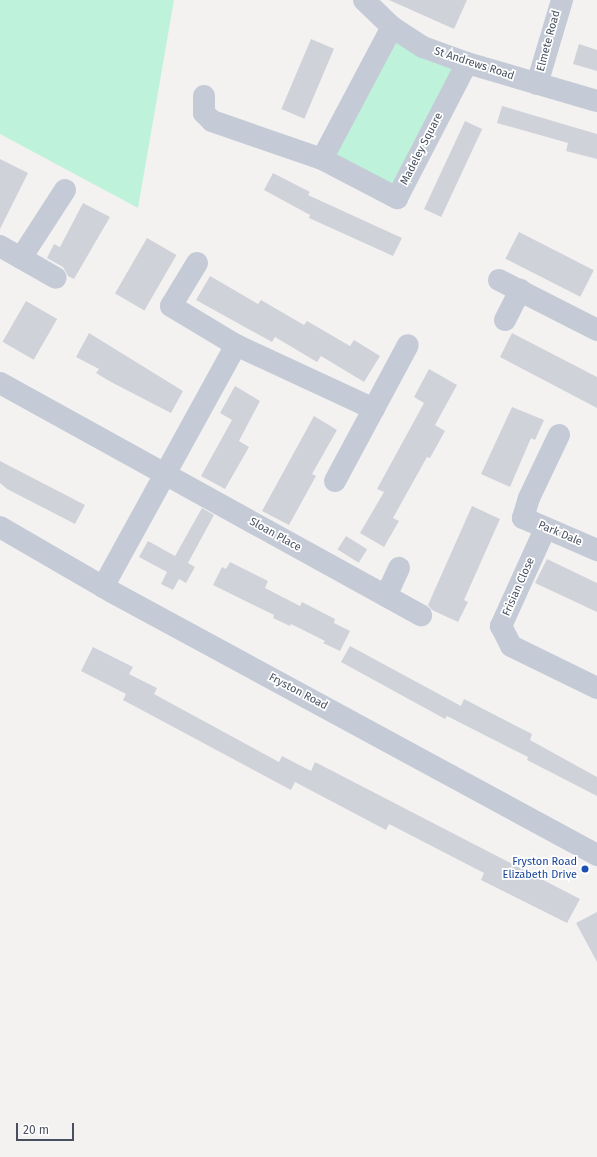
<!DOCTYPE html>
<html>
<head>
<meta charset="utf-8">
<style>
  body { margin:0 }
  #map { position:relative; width:597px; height:1157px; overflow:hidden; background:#f4f2f1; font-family:"Fira Sans",sans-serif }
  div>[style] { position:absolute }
  .green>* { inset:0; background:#bff2db; transform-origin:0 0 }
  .building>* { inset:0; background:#d0d2d9; transform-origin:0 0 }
  .minor>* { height:22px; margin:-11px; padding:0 11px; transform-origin:11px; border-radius:11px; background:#c5cbd6 }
  .dots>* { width:11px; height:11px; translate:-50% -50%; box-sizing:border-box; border:2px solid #fff; border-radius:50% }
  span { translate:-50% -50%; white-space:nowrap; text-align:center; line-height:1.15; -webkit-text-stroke:3.5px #fff; paint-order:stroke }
  .street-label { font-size:11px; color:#485060 }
  .transit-label { font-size:11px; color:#164399 }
  .right { translate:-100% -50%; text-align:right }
  .scale { position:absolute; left:16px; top:1123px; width:58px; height:18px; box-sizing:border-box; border:2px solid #485060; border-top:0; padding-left:5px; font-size:12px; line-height:14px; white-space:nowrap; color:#485060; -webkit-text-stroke:3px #fff; paint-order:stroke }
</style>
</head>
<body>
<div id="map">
  <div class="green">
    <i style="clip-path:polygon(0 0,174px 0,138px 208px,0 134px)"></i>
    <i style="left:392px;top:27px;width:83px;height:149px;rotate:26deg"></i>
  </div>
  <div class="building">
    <i style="clip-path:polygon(389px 0,467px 0,454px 29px)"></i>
    <i style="left:311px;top:39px;width:25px;height:76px;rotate:23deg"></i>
    <i style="clip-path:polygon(579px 44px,597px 50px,597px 71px,573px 64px)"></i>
    <i style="clip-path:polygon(502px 106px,597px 134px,597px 159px,566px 151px,568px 143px,497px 123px)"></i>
    <i style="left:465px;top:121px;width:19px;height:97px;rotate:25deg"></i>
    <i style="clip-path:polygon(0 159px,28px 173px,0 229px)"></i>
    <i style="clip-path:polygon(273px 173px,310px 192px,308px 195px,402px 238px,393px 256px,309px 218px,310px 215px,264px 190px)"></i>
    <i style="clip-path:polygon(83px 203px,110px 217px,74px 279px,68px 276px,63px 267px,47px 258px,54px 244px,60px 247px)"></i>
    <i style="left:519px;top:232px;width:84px;height:30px;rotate:27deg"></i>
    <i style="left:147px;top:238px;width:34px;height:64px;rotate:30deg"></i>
    <i style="clip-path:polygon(210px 276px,258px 304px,261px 300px,304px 325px,307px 321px,350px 346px,354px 340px,380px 356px,364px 382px,321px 356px,317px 362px,275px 337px,272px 342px,196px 300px)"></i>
    <i style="left:26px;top:301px;width:36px;height:47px;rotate:30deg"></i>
    <i style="clip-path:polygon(89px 333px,183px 391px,171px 413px,111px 382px,96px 373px,99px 369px,76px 357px)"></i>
    <i style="clip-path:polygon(512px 333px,597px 377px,597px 408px,500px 357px)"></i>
    <i style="clip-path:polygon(429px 369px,457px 385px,435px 425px,445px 431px,430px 458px,427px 457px,393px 518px,399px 521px,384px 547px,360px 533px,384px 492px,377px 489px,424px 403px,414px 397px)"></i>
    <i style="clip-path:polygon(235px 386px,260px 401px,239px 441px,249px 447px,225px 489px,201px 476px,232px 420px,220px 413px)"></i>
    <i style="clip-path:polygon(512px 407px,544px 420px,535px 440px,531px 438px,510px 487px,481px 474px)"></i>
    <i style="clip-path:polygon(314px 416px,337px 430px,312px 474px,316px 476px,289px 525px,262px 511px)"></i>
    <i style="clip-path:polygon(0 461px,85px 505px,75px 524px,7px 489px,0 483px)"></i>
    <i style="clip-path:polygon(472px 506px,500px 519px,464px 600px,468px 602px,458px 622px,432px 610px,428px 605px)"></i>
    <i style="clip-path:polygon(202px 508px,214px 515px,188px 563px,195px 567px,186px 583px,179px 579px,173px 590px,161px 584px,167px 572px,139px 557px,148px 541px,175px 556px)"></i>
    <i style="left:346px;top:536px;width:25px;height:16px;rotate:32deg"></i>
    <i style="clip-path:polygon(547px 559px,597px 583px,597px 612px,535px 583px)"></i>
    <i style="clip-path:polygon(230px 562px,268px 581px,265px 588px,300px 606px,302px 602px,335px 619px,334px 623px,350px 631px,340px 651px,323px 643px,325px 641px,291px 624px,290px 626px,273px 618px,274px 615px,213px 585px,222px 567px,226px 569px)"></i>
    <i style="clip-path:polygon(350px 646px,461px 706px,464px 699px,532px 734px,530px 740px,597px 777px,597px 796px,527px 760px,528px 757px,447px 716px,445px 719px,341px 662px)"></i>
    <i style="clip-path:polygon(93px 647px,133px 667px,129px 674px,157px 688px,154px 694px,279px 762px,282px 756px,311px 771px,315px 762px,580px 899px,567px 923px,481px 880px,484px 873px,389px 824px,386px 830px,295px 782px,291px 790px,123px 700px,126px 694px,81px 671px)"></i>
    <i style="clip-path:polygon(597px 912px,597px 962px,576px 923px)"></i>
  </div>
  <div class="minor">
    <i style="left:364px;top:0;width:39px;rotate:44deg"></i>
    <i style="left:392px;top:27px;width:37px;rotate:33deg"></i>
    <i style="left:423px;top:47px;width:47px;rotate:20deg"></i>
    <i style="left:467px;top:63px;width:135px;rotate:16.3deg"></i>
    <i style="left:392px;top:27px;width:149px;rotate:117.9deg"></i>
    <i style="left:322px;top:159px;width:85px;rotate:27.5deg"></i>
    <i style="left:397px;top:198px;width:152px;rotate:-62.6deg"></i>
    <i style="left:537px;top:84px;width:88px;rotate:-73.4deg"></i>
    <i style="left:204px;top:96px;width:17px;rotate:90deg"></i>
    <i style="left:204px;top:113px;width:11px;rotate:45deg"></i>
    <i style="left:212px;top:121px;width:116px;rotate:19.1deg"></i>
    <i style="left:0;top:246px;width:64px;rotate:29.7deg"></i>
    <i style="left:21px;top:258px;width:81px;rotate:-57.1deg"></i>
    <i style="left:197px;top:263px;width:50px;rotate:121.2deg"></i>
    <i style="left:171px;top:306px;width:76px;rotate:31deg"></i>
    <i style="left:236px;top:345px;width:152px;rotate:24.9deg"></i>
    <i style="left:499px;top:280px;width:110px;rotate:27deg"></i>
    <i style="left:505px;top:320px;width:34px;rotate:-63deg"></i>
    <i style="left:0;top:383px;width:481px;rotate:28.9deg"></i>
    <i style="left:559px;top:435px;width:70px;rotate:115.5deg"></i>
    <i style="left:529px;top:498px;width:21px;rotate:107deg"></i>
    <i style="left:523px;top:518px;width:81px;rotate:23.4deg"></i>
    <i style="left:335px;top:481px;width:154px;rotate:-61.8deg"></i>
    <i style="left:0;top:527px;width:129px;rotate:30.1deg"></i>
    <i style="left:112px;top:592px;width:552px;rotate:28.47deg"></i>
    <i style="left:545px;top:529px;width:107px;rotate:114.4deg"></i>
    <i style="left:501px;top:626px;width:22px;rotate:63deg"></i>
    <i style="left:511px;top:646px;width:96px;rotate:26deg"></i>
    <i style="left:103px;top:587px;width:276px;rotate:-61.2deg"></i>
    <i style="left:386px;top:596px;width:31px;rotate:-65deg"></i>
  </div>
  <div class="dots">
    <i style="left:585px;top:869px;background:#1a4fb4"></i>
  </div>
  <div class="street-label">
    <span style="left:549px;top:41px;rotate:-75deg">Elmete Road</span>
    <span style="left:474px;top:64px;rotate:18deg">St Andrews Road</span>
    <span style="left:422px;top:149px;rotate:-63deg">Madeley Square</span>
    <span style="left:560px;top:534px;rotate:23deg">Park Dale</span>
    <span style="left:275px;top:535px;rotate:29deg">Sloan Place</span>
    <span style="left:519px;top:587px;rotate:-66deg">Frisian Close</span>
    <span style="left:298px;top:692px;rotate:28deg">Fryston Road</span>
  </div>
  <div class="transit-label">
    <span class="right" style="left:577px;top:869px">Fryston Road<br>Elizabeth Drive</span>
  </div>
  <div class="scale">20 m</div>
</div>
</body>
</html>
